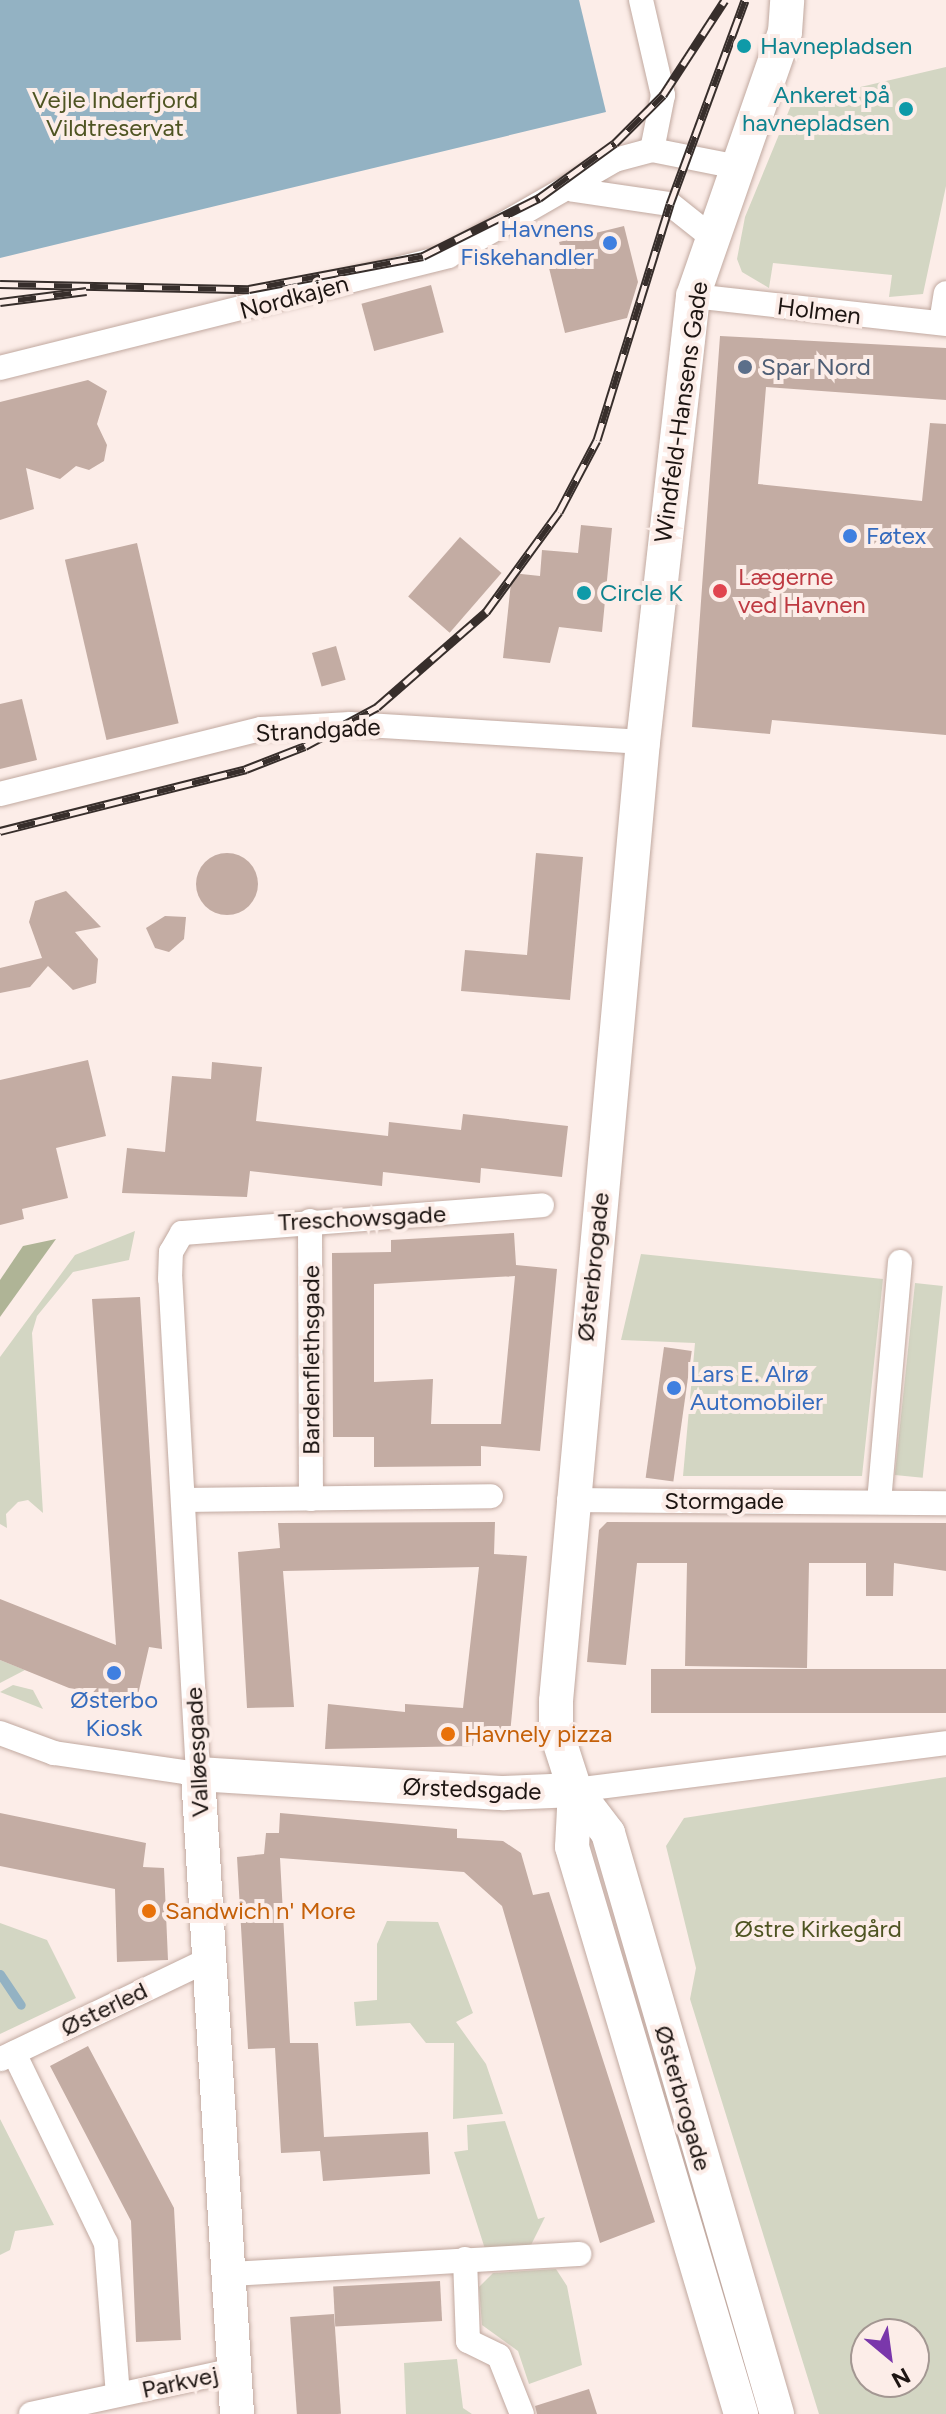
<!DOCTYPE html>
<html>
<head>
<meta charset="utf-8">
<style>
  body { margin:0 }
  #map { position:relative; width:946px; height:2414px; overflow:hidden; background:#fcede8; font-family:Figtree,sans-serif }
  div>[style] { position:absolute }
  .green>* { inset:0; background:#d3d6c3; transform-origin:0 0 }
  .forest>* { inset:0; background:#afb496 }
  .water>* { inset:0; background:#93b2c3 }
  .stream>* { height:9px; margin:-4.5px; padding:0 4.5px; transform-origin:4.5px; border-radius:4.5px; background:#93b2c3 }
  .building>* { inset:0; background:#c3aca3; transform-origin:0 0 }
  .round { border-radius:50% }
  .roads { filter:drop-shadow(0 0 2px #c1a9a0) drop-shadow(0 0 2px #c1a9a0) }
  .street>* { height:24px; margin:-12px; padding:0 12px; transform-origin:12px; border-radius:12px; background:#fff }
  .secondary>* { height:34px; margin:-17px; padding:0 17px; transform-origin:17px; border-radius:17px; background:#fff }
  .rail>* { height:9px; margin-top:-4.5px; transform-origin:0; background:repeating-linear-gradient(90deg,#fcede8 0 18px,#372e2b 0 36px); box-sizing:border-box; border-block:2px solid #372e2b }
  .dots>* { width:22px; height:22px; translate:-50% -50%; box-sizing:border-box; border:4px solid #fcede8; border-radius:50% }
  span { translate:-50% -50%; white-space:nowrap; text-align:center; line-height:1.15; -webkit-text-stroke:8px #fcede8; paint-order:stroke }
  .culture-label { font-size:24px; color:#0d838f }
  .left { translate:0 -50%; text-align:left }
  .right { translate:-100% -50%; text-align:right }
  .park-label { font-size:24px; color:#4e5422 }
  .shop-label { font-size:24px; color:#366cbe }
  .street-label { font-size:24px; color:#1d1512 }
  .service-label { font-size:24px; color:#4e5e75 }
  .health-label { font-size:24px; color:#be3a42 }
  .food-label { font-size:24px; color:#c56008 }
  .north { position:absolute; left:850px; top:2318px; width:80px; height:80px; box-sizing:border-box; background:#fcede8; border:2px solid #a39792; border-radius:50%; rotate:151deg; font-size:22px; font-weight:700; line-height:32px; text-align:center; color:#1d1512 }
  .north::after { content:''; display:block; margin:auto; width:28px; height:36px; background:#7a37ab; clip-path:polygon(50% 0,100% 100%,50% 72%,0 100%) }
</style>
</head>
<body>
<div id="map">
  <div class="green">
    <i style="clip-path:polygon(946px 67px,946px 186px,923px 294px,889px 297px,892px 275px,773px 263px,769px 288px,742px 272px,737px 259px,745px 217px,792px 103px)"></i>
    <i style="clip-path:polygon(135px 1231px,129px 1260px,73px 1272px,37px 1316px,32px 1333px,43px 1513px,28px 1500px,18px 1502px,6px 1514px,7px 1528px,0 1524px,0 1357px,75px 1255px)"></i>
    <i style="clip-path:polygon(641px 1254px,883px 1279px,862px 1476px,683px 1476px,695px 1343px,621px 1340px)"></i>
    <i style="left:915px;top:1283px;width:28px;height:193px;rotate:6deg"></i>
    <i style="clip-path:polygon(0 1660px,25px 1670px,0 1683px)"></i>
    <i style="clip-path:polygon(13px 1685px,33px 1690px,43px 1709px,0 1692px)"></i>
    <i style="clip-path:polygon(evenodd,946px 1777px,946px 2414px,819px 2414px,690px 1999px,696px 1968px,666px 1846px,684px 1818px,946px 1777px,866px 2334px,914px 2334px,914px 2382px,866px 2382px,866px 2334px)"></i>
    <i style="clip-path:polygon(387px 1921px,438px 1922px,473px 2013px,456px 2022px,486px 2064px,503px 2114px,453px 2119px,454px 2043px,426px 2043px,410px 2023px,356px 2026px,354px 2002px,377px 2000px,377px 1944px)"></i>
    <i style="clip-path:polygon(0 1923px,47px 1940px,76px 1998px,0 2034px)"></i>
    <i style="clip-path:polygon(0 2119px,54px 2225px,15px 2231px,10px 2250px,0 2255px)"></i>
    <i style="clip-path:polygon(505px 2121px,538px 2219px,545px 2217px,531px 2245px,485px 2249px,454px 2152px,468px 2150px,467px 2125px)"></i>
    <i style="clip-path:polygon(556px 2269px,567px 2286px,582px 2365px,529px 2384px,518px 2351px,482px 2325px,479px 2287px,493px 2273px)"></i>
    <i style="clip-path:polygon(457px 2359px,463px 2408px,472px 2414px,406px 2414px,404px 2363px)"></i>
  </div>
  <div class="forest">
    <i style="clip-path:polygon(56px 1239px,0 1317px,0 1280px,23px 1246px)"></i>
  </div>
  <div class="water">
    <i style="clip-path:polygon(0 0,579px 0,606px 112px,0 258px)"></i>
  </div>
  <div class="stream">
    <i style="left:0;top:1974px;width:37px;rotate:56deg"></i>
  </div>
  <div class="building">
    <i style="clip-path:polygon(624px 226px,638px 282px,627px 318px,565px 333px,549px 268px,565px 265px,559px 242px)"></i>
    <i style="left:431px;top:285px;width:49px;height:72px;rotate:75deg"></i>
    <i style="clip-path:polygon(720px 336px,946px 348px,946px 400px,766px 387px,758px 484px,922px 501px,930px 423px,946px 424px,946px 735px,772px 720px,770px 734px,692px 727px)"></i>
    <i style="clip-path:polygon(88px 380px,107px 391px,97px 424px,107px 445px,104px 461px,89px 470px,76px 466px,60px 479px,26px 468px,34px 509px,0 520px,0 402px)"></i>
    <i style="clip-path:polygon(581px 525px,612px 528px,602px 632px,559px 627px,550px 663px,503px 658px,512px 573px,540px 576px,542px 550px,578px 553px)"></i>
    <i style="left:460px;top:537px;width:55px;height:79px;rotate:41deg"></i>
    <i style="left:137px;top:543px;width:185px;height:74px;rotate:77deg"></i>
    <i style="left:336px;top:646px;width:35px;height:25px;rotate:74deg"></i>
    <i style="clip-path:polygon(22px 699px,37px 760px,0 769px,0 704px)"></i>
    <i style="clip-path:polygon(536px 853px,583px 857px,570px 1000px,461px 991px,465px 950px,527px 955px)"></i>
    <i class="round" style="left:196px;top:853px;width:62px;height:62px"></i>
    <i style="clip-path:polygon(66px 891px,101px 927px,75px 932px,98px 959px,96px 983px,73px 990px,48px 966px,30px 987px,0 993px,0 968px,42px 958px,29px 922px,35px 901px)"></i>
    <i style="clip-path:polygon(165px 916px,186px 917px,184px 939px,169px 952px,155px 948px,146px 928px)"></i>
    <i style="clip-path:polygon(88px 1060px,106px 1136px,56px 1148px,68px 1198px,22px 1209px,24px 1219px,0 1225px,0 1080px)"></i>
    <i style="clip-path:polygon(212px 1062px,262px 1067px,256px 1121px,388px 1136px,389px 1122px,461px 1130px,463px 1114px,568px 1126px,562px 1177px,481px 1168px,480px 1183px,383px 1172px,382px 1186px,250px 1171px,247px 1197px,122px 1193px,127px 1148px,165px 1152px,172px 1076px,211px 1079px)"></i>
    <i style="clip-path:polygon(evenodd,514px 1233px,516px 1265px,557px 1269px,540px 1451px,481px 1446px,481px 1466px,374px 1467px,374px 1437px,333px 1437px,332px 1253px,391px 1252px,391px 1240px,514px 1233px,515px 1276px,501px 1424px,431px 1424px,433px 1379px,374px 1382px,374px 1284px,515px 1276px)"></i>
    <i style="clip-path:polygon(140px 1297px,162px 1649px,149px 1647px,137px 1699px,69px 1688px,0 1660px,0 1599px,116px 1645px,92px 1299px)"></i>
    <i style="left:664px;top:1347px;width:28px;height:132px;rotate:8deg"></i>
    <i style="clip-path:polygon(495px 1522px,494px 1554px,527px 1556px,510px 1734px,474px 1739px,473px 1746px,325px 1749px,328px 1704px,405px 1712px,405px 1704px,463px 1708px,479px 1567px,283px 1571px,294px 1707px,247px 1708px,238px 1552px,280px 1548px,278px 1523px)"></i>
    <i style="clip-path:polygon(607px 1522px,946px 1523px,946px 1571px,894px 1563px,893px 1596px,866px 1596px,866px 1563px,809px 1563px,807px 1668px,685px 1666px,687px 1563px,637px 1563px,626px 1665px,587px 1662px,599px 1530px)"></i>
    <i style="left:946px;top:1669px;width:44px;height:295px;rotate:90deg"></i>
    <i style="clip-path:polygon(0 1813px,146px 1843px,143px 1867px,164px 1868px,168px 1960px,117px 1962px,115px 1889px,0 1866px)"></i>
    <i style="clip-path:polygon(280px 1813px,457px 1829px,457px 1838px,503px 1841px,521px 1853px,533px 1895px,549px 1892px,655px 2222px,600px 2243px,502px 1906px,464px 1872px,280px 1858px,290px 2043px,318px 2043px,324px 2137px,428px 2132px,430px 2174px,323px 2181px,320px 2151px,281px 2153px,275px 2048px,248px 2049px,237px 1857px,264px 1854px,266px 1833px,279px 1833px)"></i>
    <i style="clip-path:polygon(88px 2046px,174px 2208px,181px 2340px,136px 2342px,131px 2221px,50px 2066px)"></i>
    <i style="left:440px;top:2281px;width:40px;height:107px;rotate:87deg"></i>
    <i style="left:334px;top:2314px;width:100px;height:44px;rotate:86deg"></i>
    <i style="clip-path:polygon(589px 2389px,597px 2414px,537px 2414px,535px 2406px)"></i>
  </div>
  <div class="roads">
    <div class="street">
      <i style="left:641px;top:0;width:98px;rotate:77deg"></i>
      <i style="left:663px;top:95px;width:56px;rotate:101.3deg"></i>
      <i style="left:574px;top:190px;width:97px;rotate:8.3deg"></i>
      <i style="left:670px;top:204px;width:50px;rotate:38.5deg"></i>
      <i style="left:693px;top:296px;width:255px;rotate:6.3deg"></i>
      <i style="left:941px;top:323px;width:30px;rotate:-81deg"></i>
      <i style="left:0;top:368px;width:462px;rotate:-14deg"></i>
      <i style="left:448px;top:256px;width:193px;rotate:-29.9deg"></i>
      <i style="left:615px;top:160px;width:38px;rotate:-15deg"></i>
      <i style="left:652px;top:150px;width:83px;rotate:11.2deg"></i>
      <i style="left:0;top:794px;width:269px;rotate:-14deg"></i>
      <i style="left:261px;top:729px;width:89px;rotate:-3.2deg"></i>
      <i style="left:350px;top:724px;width:294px;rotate:3.5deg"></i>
      <i style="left:310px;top:1221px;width:278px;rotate:89.8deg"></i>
      <i style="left:183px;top:1500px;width:308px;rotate:-0.7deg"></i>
      <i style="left:569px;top:1500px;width:377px;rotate:0.5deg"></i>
      <i style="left:879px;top:1502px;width:241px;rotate:-85deg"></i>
      <i style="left:0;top:1733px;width:58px;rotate:20.3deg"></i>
      <i style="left:54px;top:1753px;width:146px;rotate:8.3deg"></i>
      <i style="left:198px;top:1774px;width:496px;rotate:-93.2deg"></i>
      <i style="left:170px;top:1279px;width:27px;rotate:-88deg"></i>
      <i style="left:171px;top:1252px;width:22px;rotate:-60deg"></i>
      <i style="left:182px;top:1233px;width:361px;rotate:-4.4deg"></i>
      <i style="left:575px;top:1790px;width:374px;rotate:-7.2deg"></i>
      <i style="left:14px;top:2053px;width:211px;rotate:64.2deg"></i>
      <i style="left:106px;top:2243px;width:152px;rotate:85.5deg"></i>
      <i style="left:1px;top:2059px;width:229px;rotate:-25.6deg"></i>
      <i style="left:465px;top:2259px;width:82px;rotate:87.9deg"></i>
      <i style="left:468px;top:2341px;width:34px;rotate:26deg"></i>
      <i style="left:499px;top:2356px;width:62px;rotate:68.4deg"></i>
      <i style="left:230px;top:2274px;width:350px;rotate:-3.3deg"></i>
      <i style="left:31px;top:2414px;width:208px;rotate:-12.2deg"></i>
    </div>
    <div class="secondary">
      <i style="left:575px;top:1790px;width:57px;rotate:93deg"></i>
      <i style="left:572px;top:1847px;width:592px;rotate:73.4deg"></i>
      <i style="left:237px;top:2414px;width:641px;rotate:-93.49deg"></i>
      <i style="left:198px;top:1774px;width:307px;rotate:3.6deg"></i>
      <i style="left:504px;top:1793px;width:71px;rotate:-2.4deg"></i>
      <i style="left:777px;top:2414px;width:605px;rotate:-106.22deg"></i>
      <i style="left:608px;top:1833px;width:54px;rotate:-127.5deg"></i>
      <i style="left:575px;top:1790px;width:62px;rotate:-107.9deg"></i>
      <i style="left:556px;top:1731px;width:30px;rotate:-90deg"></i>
      <i style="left:556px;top:1701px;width:963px;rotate:-84.82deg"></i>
      <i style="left:643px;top:742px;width:449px;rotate:-83.6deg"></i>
      <i style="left:693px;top:296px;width:280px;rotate:-70.8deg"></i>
      <i style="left:785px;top:32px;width:32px;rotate:-86deg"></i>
    </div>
  </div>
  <div class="rail">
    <i style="left:0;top:284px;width:249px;rotate:1.2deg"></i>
    <i style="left:249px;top:289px;width:177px;rotate:-10.7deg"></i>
    <i style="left:423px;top:256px;width:130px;rotate:-26.6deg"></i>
    <i style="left:539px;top:198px;width:94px;rotate:-35.9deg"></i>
    <i style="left:615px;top:143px;width:68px;rotate:-45deg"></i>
    <i style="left:663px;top:95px;width:113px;rotate:-56.9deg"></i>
    <i style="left:0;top:302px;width:87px;rotate:-7.3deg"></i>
    <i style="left:0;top:831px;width:254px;rotate:-14.1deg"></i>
    <i style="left:246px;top:769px;width:63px;rotate:-21.3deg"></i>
    <i style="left:305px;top:746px;width:82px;rotate:-28.4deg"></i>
    <i style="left:377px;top:707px;width:145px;rotate:-41.1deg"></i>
    <i style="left:486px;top:612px;width:124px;rotate:-53.9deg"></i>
    <i style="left:559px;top:512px;width:81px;rotate:-62.2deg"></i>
    <i style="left:597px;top:440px;width:247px;rotate:-72.8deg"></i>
    <i style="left:670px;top:204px;width:217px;rotate:-69.8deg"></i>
  </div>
  <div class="dots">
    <i style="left:744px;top:46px;background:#0f9aa8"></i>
    <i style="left:906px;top:109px;background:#0f9aa8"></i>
    <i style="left:610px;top:243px;background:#3f7fe0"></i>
    <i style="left:745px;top:367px;background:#5c6f8a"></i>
    <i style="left:850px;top:536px;background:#3f7fe0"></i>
    <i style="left:720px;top:591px;background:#e0444e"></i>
    <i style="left:584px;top:593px;background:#0f9aa8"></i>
    <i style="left:674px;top:1388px;background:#3f7fe0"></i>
    <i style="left:114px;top:1673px;background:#3f7fe0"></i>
    <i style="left:448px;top:1734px;background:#e8710a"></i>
    <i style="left:149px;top:1911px;background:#e8710a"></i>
  </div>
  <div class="culture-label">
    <span class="left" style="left:760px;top:46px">Havnepladsen</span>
    <span class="right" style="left:890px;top:109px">Ankeret på<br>havnepladsen</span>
    <span class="left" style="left:600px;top:593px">Circle K</span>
  </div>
  <div class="park-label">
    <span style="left:115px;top:114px">Vejle Inderfjord<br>Vildtreservat</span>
    <span style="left:818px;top:1929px">Østre Kirkegård</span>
  </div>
  <div class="shop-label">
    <span class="right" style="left:594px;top:243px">Havnens<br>Fiskehandler</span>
    <span class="left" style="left:866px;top:536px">Føtex</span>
    <span class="left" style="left:690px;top:1388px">Lars E. Alrø<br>Automobiler</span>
    <span style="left:114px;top:1714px">Østerbo<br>Kiosk</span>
  </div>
  <div class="street-label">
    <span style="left:294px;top:297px;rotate:-15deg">Nordkajen</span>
    <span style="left:819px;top:311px;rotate:7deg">Holmen</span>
    <span style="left:681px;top:412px;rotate:-82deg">Windfeld-Hansens Gade</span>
    <span style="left:318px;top:730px;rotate:-3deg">Strandgade</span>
    <span style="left:362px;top:1218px;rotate:-3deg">Treschowsgade</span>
    <span style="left:593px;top:1267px;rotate:-84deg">Østerbrogade</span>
    <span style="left:311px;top:1360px;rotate:-90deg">Bardenflethsgade</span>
    <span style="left:724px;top:1501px">Stormgade</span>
    <span style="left:197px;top:1752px;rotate:-93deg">Valløesgade</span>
    <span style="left:472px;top:1789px;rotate:2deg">Ørstedsgade</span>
    <span style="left:104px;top:2009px;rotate:-26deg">Østerled</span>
    <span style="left:683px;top:2098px;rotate:74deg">Østerbrogade</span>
    <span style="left:180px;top:2382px;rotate:-12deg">Parkvej</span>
  </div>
  <div class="service-label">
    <span class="left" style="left:761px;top:367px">Spar Nord</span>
  </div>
  <div class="health-label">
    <span class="left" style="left:738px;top:591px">Lægerne<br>ved Havnen</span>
  </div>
  <div class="food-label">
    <span class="left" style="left:464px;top:1734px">Havnely pizza</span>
    <span class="left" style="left:165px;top:1911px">Sandwich n' More</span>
  </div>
  <div class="north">N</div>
</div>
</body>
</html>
